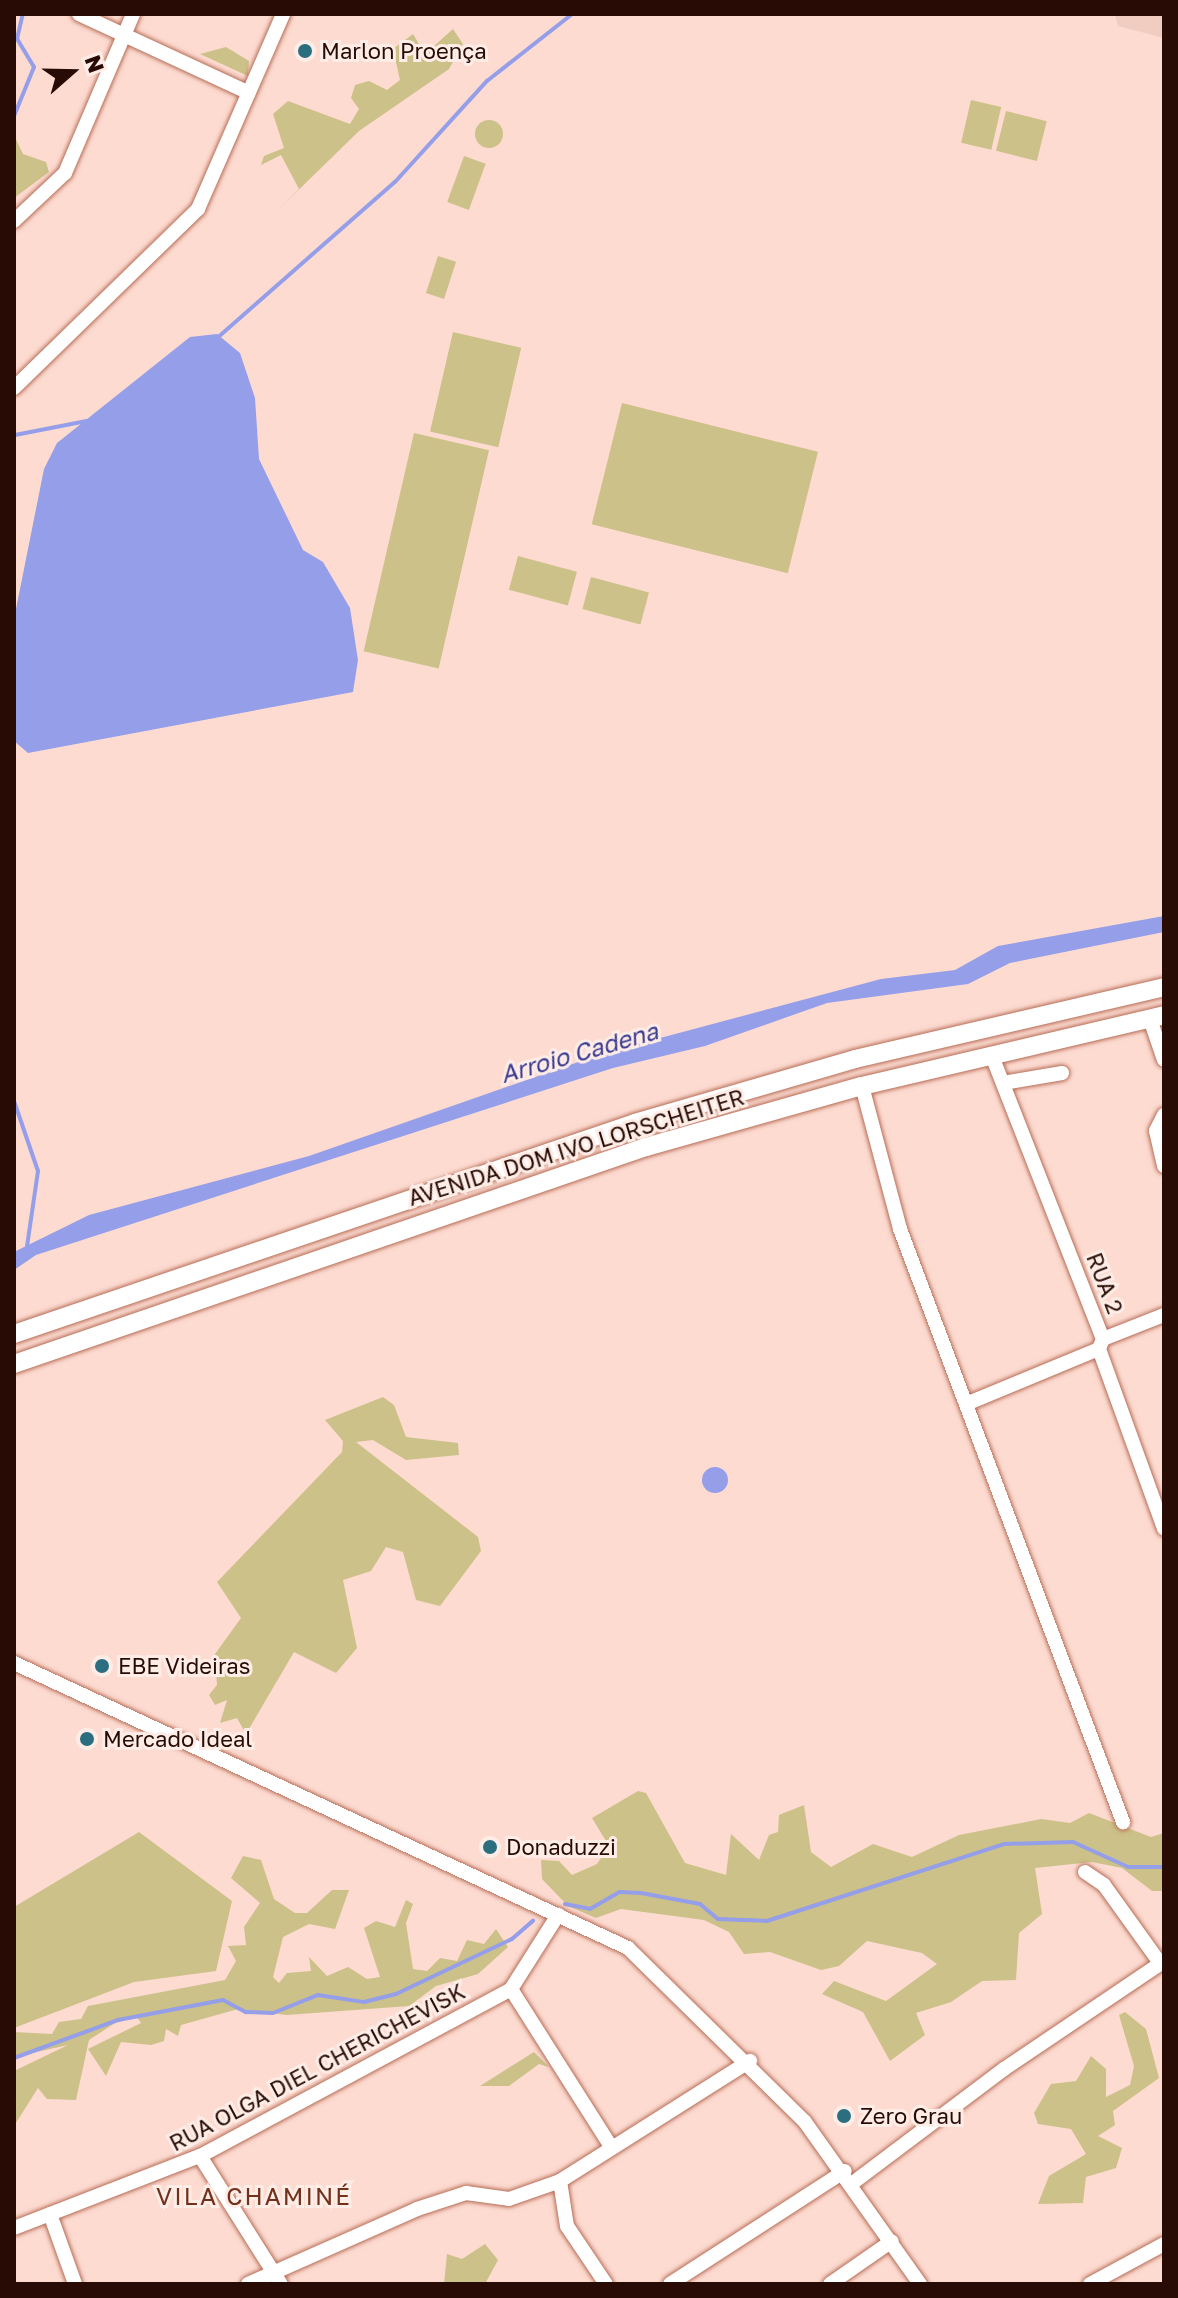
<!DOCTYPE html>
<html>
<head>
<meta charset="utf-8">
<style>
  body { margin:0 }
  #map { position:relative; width:1178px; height:2298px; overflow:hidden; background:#fddbd1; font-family:"Golos Text",sans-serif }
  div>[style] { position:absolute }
  .built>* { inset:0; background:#f1cdc1 }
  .green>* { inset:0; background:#ccc189; transform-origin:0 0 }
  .round { border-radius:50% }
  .water>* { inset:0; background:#959ee9 }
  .stream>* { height:4px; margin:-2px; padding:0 2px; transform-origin:2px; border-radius:2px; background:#959ee9 }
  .roads { filter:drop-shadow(0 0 2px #b76d56) drop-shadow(0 0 2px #b76d56) }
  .minor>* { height:14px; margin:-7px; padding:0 7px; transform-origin:7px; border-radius:7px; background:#fff }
  .major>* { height:18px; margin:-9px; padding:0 9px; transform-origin:9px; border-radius:9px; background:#fff }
  .dots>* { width:22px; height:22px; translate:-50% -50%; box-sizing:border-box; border:4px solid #feede7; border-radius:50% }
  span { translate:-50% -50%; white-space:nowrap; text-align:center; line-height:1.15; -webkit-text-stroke:6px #feede7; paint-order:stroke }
  .poi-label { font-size:22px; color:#270b04 }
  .left { translate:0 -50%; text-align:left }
  .street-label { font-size:22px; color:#270b04 }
  .water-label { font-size:24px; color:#3a3a90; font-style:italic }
  .neighbourhood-label { font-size:24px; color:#73311b; letter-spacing:2px }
  .frame { position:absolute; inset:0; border:16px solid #270b04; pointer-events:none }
  .north { position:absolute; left:32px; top:32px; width:80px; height:80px; -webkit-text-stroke:6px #feede7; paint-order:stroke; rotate:70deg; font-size:22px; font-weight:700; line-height:32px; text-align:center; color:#270b04 }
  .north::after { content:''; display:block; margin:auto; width:28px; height:36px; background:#270b04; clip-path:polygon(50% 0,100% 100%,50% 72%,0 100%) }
</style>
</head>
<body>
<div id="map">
  <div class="built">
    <i style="clip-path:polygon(1115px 14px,1164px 14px,1164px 38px,1118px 26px)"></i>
  </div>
  <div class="green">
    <i style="clip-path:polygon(453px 29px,463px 44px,449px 69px,359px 131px,279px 209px,299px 189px,281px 155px,261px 165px,264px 156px,284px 148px,273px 114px,288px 101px,350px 124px,359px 109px,351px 98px,355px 85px,369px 81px,387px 90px,400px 80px,393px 49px,413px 34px,425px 54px)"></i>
    <i style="clip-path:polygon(226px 47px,249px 61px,248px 76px,200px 54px)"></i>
    <i style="left:971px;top:100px;width:31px;height:44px;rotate:13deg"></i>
    <i style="left:1006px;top:111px;width:42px;height:41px;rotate:14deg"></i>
    <i class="round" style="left:475px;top:120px;width:28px;height:28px"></i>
    <i style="clip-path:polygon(14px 135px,23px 154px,46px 162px,49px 172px,14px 198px)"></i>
    <i style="left:464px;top:156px;width:23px;height:49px;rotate:20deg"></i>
    <i style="left:438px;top:256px;width:19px;height:39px;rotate:18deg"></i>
    <i style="left:453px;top:332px;width:70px;height:102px;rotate:13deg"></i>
    <i style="left:622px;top:403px;width:202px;height:125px;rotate:14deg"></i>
    <i style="left:414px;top:433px;width:77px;height:224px;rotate:13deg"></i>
    <i style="left:518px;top:556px;width:61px;height:35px;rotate:15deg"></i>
    <i style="left:591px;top:577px;width:60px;height:33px;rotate:15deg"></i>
    <i style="clip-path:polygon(383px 1397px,394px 1405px,406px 1437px,458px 1443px,459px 1455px,406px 1460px,373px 1440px,356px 1442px,478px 1537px,481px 1551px,440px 1606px,416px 1600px,403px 1552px,386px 1547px,371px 1571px,343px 1580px,357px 1648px,336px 1673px,294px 1652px,246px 1734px,237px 1718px,220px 1723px,227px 1700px,215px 1705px,209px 1695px,217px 1685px,215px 1654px,241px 1618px,217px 1582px,342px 1452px,343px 1441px,325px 1420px)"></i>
    <i style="clip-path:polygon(638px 1791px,646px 1793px,685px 1863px,726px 1875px,731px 1834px,759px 1860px,769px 1835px,778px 1832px,779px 1815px,804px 1805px,811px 1852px,831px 1867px,873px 1844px,912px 1857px,959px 1835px,1041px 1819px,1070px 1823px,1089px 1813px,1151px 1837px,1164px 1833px,1164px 1891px,1152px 1891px,1122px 1868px,1092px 1862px,1035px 1868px,1042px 1914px,1019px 1933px,1016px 1980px,982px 1981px,951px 2002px,916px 2013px,925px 2035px,890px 2061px,863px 2012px,822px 1994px,834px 1981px,886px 2001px,937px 1964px,922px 1953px,867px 1941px,839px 1966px,821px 1970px,770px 1952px,744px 1954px,729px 1932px,704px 1920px,621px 1909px,596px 1918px,568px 1906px,542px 1879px,541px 1860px,559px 1861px,572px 1875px,597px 1864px,609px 1846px,592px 1818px)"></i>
    <i style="clip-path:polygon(139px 1832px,232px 1901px,216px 1971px,134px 1982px,14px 2028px,14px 1907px)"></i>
    <i style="clip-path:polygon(243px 1856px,261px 1860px,274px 1899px,295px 1913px,307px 1913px,332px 1890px,349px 1890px,335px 1929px,309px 1924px,283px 1937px,273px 1977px,279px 1983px,287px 1973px,311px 1971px,309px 1957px,327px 1976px,348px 1967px,367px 1979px,380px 1977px,364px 1928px,376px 1921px,395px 1927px,406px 1900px,413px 1904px,406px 1923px,413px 1969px,427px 1971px,440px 1958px,457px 1961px,467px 1940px,484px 1944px,496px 1929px,508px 1947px,478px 1974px,436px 1986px,409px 2006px,287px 2015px,238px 2009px,181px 2025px,178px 2036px,166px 2029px,164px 2041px,151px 2045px,121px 2042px,106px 2076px,88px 2049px,141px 2023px,137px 2017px,115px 2023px,89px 2040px,76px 2100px,47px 2099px,38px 2088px,14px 2126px,14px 2071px,68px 2045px,14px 2057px,14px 2032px,52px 2034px,59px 2022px,81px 2019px,88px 2006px,225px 1980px,236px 1961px,228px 1946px,246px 1945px,244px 1927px,260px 1903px,231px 1878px)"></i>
    <i style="clip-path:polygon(1125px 2012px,1146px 2029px,1159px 2078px,1113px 2111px,1115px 2125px,1098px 2136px,1122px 2148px,1116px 2168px,1086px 2177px,1083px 2203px,1038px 2204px,1049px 2176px,1086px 2154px,1071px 2129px,1038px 2124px,1034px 2113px,1051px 2084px,1076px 2081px,1091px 2056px,1106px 2069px,1106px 2097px,1130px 2085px,1134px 2066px,1119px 2015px)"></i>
    <i style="clip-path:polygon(534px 2052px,549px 2067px,539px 2064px,509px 2086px,480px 2086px)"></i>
    <i style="clip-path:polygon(485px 2244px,498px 2260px,485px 2284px,444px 2284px,447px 2254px,462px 2259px)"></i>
  </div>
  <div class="water">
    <i style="clip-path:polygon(217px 334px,240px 353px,255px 398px,259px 459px,303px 550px,323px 562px,350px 608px,358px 660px,353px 692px,28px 753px,14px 741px,14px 619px,44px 469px,57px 443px,190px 337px)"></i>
    <i style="clip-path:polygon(1164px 916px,1164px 932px,1010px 963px,968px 984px,827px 1003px,705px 1046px,613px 1068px,36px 1255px,14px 1270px,14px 1252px,89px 1215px,309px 1156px,604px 1053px,881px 979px,955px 970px,998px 946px)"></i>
    <i class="round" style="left:702px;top:1467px;width:26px;height:26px"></i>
  </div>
  <div class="stream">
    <i style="left:14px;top:116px;width:53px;rotate:-67.8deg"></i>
    <i style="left:34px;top:67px;width:33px;rotate:-121deg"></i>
    <i style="left:17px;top:39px;width:26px;rotate:-77deg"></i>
    <i style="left:216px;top:339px;width:238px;rotate:-41.3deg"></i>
    <i style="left:395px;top:182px;width:137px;rotate:-47.7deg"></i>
    <i style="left:487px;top:81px;width:108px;rotate:-38.2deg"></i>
    <i style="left:14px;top:409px;width:31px;rotate:90deg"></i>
    <i style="left:15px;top:435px;width:73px;rotate:-11deg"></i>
    <i style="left:14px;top:1101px;width:74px;rotate:71.1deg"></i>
    <i style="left:38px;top:1171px;width:76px;rotate:98.3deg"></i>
    <i style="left:565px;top:1904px;width:25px;rotate:11deg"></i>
    <i style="left:590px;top:1909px;width:34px;rotate:-30deg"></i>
    <i style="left:620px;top:1892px;width:21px;rotate:3deg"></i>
    <i style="left:641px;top:1893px;width:60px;rotate:10.6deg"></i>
    <i style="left:700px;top:1904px;width:23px;rotate:40deg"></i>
    <i style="left:718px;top:1919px;width:49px;rotate:2.3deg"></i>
    <i style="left:767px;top:1921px;width:249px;rotate:-18deg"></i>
    <i style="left:1004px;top:1844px;width:69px;rotate:-1.7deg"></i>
    <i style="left:1073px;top:1842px;width:60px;rotate:24.4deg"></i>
    <i style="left:1128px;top:1867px;width:36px"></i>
    <i style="left:14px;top:2058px;width:111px;rotate:-20.1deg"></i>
    <i style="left:118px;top:2020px;width:107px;rotate:-10.8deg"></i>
    <i style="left:223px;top:2000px;width:26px;rotate:28deg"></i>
    <i style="left:246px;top:2012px;width:27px;rotate:2deg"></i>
    <i style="left:273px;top:2013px;width:48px;rotate:-21.8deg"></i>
    <i style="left:318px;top:1995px;width:47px;rotate:8.7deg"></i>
    <i style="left:364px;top:2002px;width:33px;rotate:-14deg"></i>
    <i style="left:396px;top:1994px;width:128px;rotate:-25.4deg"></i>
    <i style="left:512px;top:1939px;width:28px;rotate:-41deg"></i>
  </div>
  <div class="roads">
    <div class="minor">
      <i style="left:79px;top:14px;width:187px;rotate:24.9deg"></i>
      <i style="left:14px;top:221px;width:70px;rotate:-43.3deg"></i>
      <i style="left:65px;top:173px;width:173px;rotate:-66.8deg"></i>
      <i style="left:14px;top:388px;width:257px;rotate:-44.2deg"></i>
      <i style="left:198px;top:209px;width:213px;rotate:-66.4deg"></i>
      <i style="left:1150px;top:1019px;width:43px;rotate:71.1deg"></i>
      <i style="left:992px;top:1056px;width:304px;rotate:68.6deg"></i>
      <i style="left:1103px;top:1339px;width:11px;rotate:112deg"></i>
      <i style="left:1099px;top:1349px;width:191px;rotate:70.1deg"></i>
      <i style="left:1003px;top:1083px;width:60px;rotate:-9.6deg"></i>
      <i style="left:862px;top:1086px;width:148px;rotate:75.1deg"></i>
      <i style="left:900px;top:1229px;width:634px;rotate:69.39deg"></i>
      <i style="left:1164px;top:1115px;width:18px;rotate:117deg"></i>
      <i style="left:1156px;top:1131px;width:36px;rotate:77deg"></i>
      <i style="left:1103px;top:1339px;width:66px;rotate:-21.5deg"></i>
      <i style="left:966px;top:1404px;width:144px;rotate:-22.5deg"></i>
      <i style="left:14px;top:1663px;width:677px;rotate:24.9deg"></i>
      <i style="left:628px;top:1948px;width:248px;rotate:44.5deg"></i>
      <i style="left:805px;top:2122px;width:199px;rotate:54.6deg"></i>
      <i style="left:1085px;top:1872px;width:23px;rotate:34deg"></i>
      <i style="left:1104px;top:1885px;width:96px;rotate:54.3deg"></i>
      <i style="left:511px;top:1989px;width:188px;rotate:57.6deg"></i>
      <i style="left:200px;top:2156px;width:151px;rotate:57.7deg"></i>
      <i style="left:560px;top:2181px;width:46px;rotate:81.2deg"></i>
      <i style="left:567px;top:2226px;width:70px;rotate:56.1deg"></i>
      <i style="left:854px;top:2182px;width:188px;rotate:-37deg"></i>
      <i style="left:1004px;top:2069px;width:193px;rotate:-34deg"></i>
      <i style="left:50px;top:2214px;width:74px;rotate:70.3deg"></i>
      <i style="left:14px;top:2228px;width:199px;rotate:-21.2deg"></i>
      <i style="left:200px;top:2156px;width:353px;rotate:-28.2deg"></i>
      <i style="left:511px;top:1989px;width:88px;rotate:-57.6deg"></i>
      <i style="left:248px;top:2284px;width:185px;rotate:-23.9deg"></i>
      <i style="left:417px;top:2209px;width:52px;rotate:-18.1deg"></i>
      <i style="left:466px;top:2193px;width:43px;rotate:7.9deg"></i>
      <i style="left:509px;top:2199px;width:54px;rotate:-19.4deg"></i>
      <i style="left:560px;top:2181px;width:225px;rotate:-32.3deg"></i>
      <i style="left:670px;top:2284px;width:208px;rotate:-32.9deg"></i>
      <i style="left:830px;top:2284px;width:75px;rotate:-34.7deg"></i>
      <i style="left:1090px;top:2284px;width:84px;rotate:-28.4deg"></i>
    </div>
    <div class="major">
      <i style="left:14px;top:1334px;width:656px;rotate:-18.77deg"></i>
      <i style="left:635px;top:1123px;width:229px;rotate:-16.2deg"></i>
      <i style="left:855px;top:1059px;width:317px;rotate:-13.1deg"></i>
      <i style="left:14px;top:1364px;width:668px;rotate:-18.95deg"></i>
      <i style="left:646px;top:1147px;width:224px;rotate:-15.8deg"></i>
      <i style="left:862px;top:1086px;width:310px;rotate:-13.2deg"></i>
    </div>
  </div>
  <div class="dots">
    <i style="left:305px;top:51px;background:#2b6e7f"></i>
    <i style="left:102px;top:1666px;background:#2b6e7f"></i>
    <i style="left:87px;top:1739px;background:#2b6e7f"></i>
    <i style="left:490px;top:1847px;background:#2b6e7f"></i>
    <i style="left:844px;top:2116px;background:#2b6e7f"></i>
  </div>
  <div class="poi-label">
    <span class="left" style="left:321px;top:51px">Marlon Proença</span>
    <span class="left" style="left:118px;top:1666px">EBE Videiras</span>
    <span class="left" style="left:103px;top:1739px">Mercado Ideal</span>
    <span class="left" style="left:506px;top:1847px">Donaduzzi</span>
    <span class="left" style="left:860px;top:2116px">Zero Grau</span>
  </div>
  <div class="street-label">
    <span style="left:576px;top:1147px;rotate:-17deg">AVENIDA DOM IVO LORSCHEITER</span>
    <span style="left:1105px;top:1283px;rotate:69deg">RUA 2</span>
    <span style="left:317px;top:2067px;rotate:-28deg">RUA OLGA DIEL CHERICHEVISK</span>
  </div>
  <div class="water-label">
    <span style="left:579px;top:1052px;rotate:-16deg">Arroio Cadena</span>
  </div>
  <div class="neighbourhood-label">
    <span style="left:254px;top:2196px">VILA CHAMINÉ</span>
  </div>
  <div class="frame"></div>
  <div class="north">N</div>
</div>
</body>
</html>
